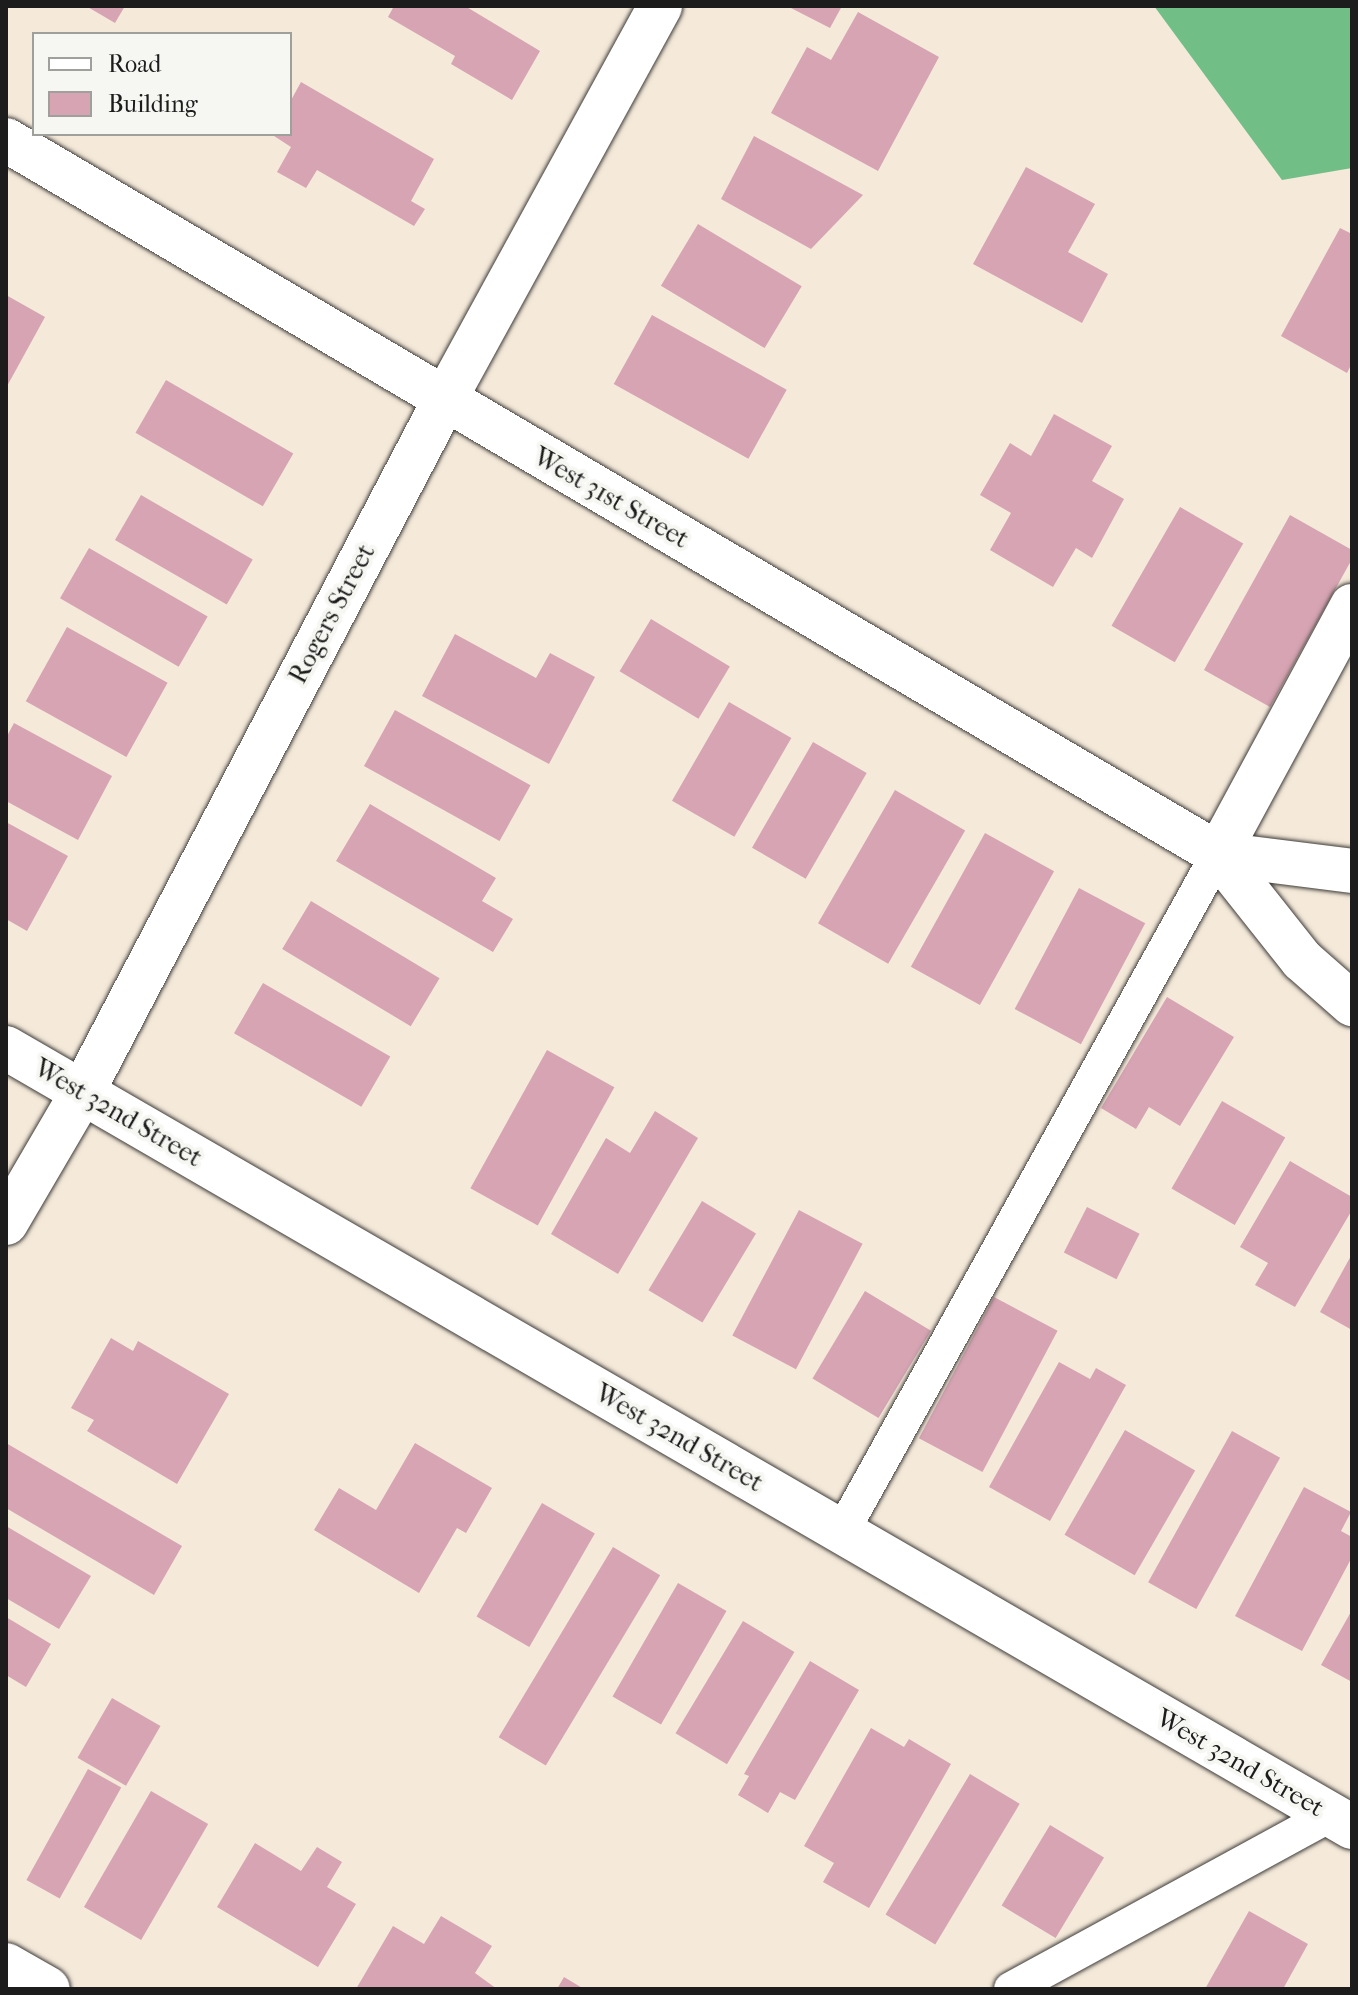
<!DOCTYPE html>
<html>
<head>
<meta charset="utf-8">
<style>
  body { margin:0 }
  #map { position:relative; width:1358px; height:1995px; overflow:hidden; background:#f5eada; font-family:"IM FELL French Canon",serif }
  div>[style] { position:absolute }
  .forest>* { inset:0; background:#71be86 }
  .building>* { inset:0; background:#d6a4b3; transform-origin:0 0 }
  .roads { filter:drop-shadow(0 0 2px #3d3b38) drop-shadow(0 0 2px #3d3b38) }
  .service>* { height:34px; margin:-17px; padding:0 17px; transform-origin:17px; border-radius:17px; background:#fff }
  .minor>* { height:44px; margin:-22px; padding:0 22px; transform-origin:22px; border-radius:22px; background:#fff }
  span { translate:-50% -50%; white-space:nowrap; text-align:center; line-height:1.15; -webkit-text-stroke:8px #f6f6f2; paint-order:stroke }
  .street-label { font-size:26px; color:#1c1c1c }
  .frame { position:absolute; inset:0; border:8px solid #1c1c1c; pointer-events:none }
  .legend { position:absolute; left:32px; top:32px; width:260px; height:104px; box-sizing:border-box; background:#f6f6f2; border:2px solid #9f9f9c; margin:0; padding:10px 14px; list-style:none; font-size:24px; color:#1c1c1c }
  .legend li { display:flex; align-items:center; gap:16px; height:40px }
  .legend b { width:40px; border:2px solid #9f9f9c }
</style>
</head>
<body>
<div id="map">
  <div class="forest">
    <i style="clip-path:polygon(1154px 6px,1352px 6px,1352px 168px,1282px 180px)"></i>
  </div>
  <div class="building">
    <i style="clip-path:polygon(86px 6px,125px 6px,115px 23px)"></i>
    <i style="clip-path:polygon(394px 6px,465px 6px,540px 51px,512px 100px,451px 64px,455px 56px,388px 17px)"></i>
    <i style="clip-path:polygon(787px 6px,842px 6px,830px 28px)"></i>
    <i style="clip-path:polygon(858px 12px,939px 57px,878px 171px,771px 113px,807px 47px,831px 60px)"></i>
    <i style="clip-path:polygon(301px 82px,434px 159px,411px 201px,425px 209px,414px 226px,317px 170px,306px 188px,277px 172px,291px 147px,271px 134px,290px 134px,290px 102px)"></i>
    <i style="clip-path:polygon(754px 136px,863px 195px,811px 249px,721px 199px)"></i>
    <i style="clip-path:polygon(1026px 167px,1095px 204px,1068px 252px,1108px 274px,1082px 323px,973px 264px)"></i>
    <i style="left:698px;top:224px;width:121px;height:72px;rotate:31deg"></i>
    <i style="clip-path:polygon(1340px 228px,1352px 234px,1352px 363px,1347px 373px,1281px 336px)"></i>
    <i style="clip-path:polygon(6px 295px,45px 317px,6px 388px)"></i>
    <i style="left:652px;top:315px;width:154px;height:79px;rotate:29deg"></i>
    <i style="left:166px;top:380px;width:147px;height:61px;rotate:30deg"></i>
    <i style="clip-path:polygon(1054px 414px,1112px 446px,1092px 481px,1124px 499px,1092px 558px,1076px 548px,1053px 587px,990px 550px,1011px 513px,980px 495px,1010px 443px,1031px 456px)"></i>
    <i style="left:141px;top:495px;width:129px;height:52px;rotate:30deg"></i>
    <i style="left:1180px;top:507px;width:73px;height:137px;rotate:30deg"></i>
    <i style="clip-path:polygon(1290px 515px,1352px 550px,1352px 559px,1270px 707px,1204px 670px)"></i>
    <i style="left:89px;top:548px;width:137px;height:58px;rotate:30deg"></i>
    <i style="left:651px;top:619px;width:92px;height:61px;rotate:31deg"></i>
    <i style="left:67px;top:627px;width:115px;height:85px;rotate:29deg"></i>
    <i style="clip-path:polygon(455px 634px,536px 678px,550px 653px,595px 677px,549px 764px,422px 696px)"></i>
    <i style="left:729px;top:702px;width:72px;height:114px;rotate:30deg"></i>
    <i style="left:395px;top:710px;width:155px;height:64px;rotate:29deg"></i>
    <i style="clip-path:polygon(14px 723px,112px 776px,78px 840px,6px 801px,6px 738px)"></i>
    <i style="left:813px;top:742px;width:62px;height:122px;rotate:30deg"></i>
    <i style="left:895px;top:790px;width:81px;height:154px;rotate:30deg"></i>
    <i style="clip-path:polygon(370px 804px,496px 878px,482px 901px,513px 919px,493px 952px,336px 861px)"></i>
    <i style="clip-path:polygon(6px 822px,68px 856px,27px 931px,6px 919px)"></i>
    <i style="left:985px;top:833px;width:79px;height:153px;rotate:29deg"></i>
    <i style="left:1079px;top:888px;width:75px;height:137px;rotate:28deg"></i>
    <i style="left:311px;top:901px;width:150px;height:56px;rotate:31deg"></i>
    <i style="left:263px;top:983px;width:147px;height:58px;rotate:30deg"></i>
    <i style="clip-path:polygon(1167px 997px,1234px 1037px,1180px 1126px,1149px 1107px,1136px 1129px,1101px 1108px)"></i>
    <i style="left:547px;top:1050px;width:77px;height:158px;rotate:29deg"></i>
    <i style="left:1222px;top:1101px;width:73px;height:101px;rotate:30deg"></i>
    <i style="clip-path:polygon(655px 1111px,698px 1138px,618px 1274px,551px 1234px,606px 1138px,630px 1153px)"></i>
    <i style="clip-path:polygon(1290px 1161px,1352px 1197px,1352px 1210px,1295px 1307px,1255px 1285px,1268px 1263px,1240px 1247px)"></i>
    <i style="left:702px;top:1201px;width:63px;height:104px;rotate:31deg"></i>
    <i style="left:1087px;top:1207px;width:59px;height:51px;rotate:27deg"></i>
    <i style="left:799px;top:1210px;width:72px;height:142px;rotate:28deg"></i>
    <i style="clip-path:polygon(1352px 1254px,1352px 1330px,1320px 1312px)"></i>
    <i style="left:865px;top:1291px;width:77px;height:102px;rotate:31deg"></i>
    <i style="left:994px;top:1297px;width:72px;height:160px;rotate:28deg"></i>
    <i style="clip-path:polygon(111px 1338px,133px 1351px,138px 1341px,229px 1394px,177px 1484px,87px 1431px,94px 1420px,71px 1408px)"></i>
    <i style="clip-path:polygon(1059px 1362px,1090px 1379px,1096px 1368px,1126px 1385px,1050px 1521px,989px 1487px)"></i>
    <i style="left:1125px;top:1430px;width:81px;height:121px;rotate:30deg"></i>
    <i style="left:1232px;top:1431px;width:55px;height:173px;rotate:29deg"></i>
    <i style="clip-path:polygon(6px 1443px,182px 1546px,154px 1595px,6px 1508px)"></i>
    <i style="clip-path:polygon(415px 1443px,492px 1488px,466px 1533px,457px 1528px,419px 1593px,314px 1530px,339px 1488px,376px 1510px)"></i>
    <i style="clip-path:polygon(1304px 1487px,1351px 1512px,1341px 1531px,1352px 1537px,1352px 1557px,1302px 1651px,1235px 1616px)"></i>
    <i style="left:542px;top:1503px;width:61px;height:131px;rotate:30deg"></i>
    <i style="clip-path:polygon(6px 1526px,91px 1576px,59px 1629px,6px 1598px)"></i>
    <i style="left:613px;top:1547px;width:55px;height:222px;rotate:31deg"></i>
    <i style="left:678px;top:1583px;width:56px;height:131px;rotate:30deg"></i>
    <i style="clip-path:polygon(1352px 1610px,1352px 1682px,1321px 1665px)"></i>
    <i style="clip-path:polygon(6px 1617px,51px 1644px,26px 1687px,6px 1675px)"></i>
    <i style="left:743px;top:1621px;width:60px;height:131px;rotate:31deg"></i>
    <i style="clip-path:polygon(810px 1661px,859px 1690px,795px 1800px,780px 1792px,768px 1813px,738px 1795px,749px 1776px,744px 1774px)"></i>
    <i style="left:112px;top:1698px;width:56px;height:69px;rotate:30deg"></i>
    <i style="clip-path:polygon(871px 1728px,904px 1747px,909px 1739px,951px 1764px,869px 1908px,823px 1882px,834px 1863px,804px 1846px)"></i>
    <i style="left:88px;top:1769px;width:38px;height:127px;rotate:29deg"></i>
    <i style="left:970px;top:1774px;width:58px;height:164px;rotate:31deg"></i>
    <i style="left:151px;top:1791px;width:66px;height:134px;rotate:30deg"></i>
    <i style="left:1050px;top:1825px;width:63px;height:94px;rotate:31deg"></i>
    <i style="clip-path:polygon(255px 1843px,301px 1871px,317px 1847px,342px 1862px,327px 1887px,356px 1904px,318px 1967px,217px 1907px)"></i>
    <i style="clip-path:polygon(1249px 1911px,1308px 1944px,1283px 1989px,1205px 1989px)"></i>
    <i style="clip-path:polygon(441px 1916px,492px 1946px,475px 1973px,497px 1989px,356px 1989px,393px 1926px,424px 1944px)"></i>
    <i style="clip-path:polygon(564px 1977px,584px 1989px,557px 1989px)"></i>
  </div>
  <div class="roads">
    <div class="service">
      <i style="left:842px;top:1532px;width:775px;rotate:-60.99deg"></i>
      <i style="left:1011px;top:1989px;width:363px;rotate:-28.6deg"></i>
    </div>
    <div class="minor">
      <i style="left:6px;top:140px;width:1407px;rotate:30.5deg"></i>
      <i style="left:1218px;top:854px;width:135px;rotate:51.6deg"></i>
      <i style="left:1302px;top:960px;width:67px;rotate:41.3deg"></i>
      <i style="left:1218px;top:854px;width:282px;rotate:-61.6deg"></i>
      <i style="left:1218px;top:854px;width:135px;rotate:7.2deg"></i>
      <i style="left:6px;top:1048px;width:1555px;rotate:30.06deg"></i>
      <i style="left:6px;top:1223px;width:151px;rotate:-59.7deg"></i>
      <i style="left:82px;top:1093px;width:781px;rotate:-62.38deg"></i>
      <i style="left:444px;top:401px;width:450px;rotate:-61.3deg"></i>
      <i style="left:6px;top:1965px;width:48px;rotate:29.7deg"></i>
    </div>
  </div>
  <div class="street-label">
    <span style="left:611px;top:498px;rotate:30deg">West 31st Street</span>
    <span style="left:332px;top:614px;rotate:-62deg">Rogers Street</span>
    <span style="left:118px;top:1113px;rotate:30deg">West 32nd Street</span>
    <span style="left:679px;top:1438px;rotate:30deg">West 32nd Street</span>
    <span style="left:1240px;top:1763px;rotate:30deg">West 32nd Street</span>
  </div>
  <div class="frame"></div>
  <ul class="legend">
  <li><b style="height:10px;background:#fff"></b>Road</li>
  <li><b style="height:22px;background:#d6a4b3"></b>Building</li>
  </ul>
</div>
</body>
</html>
